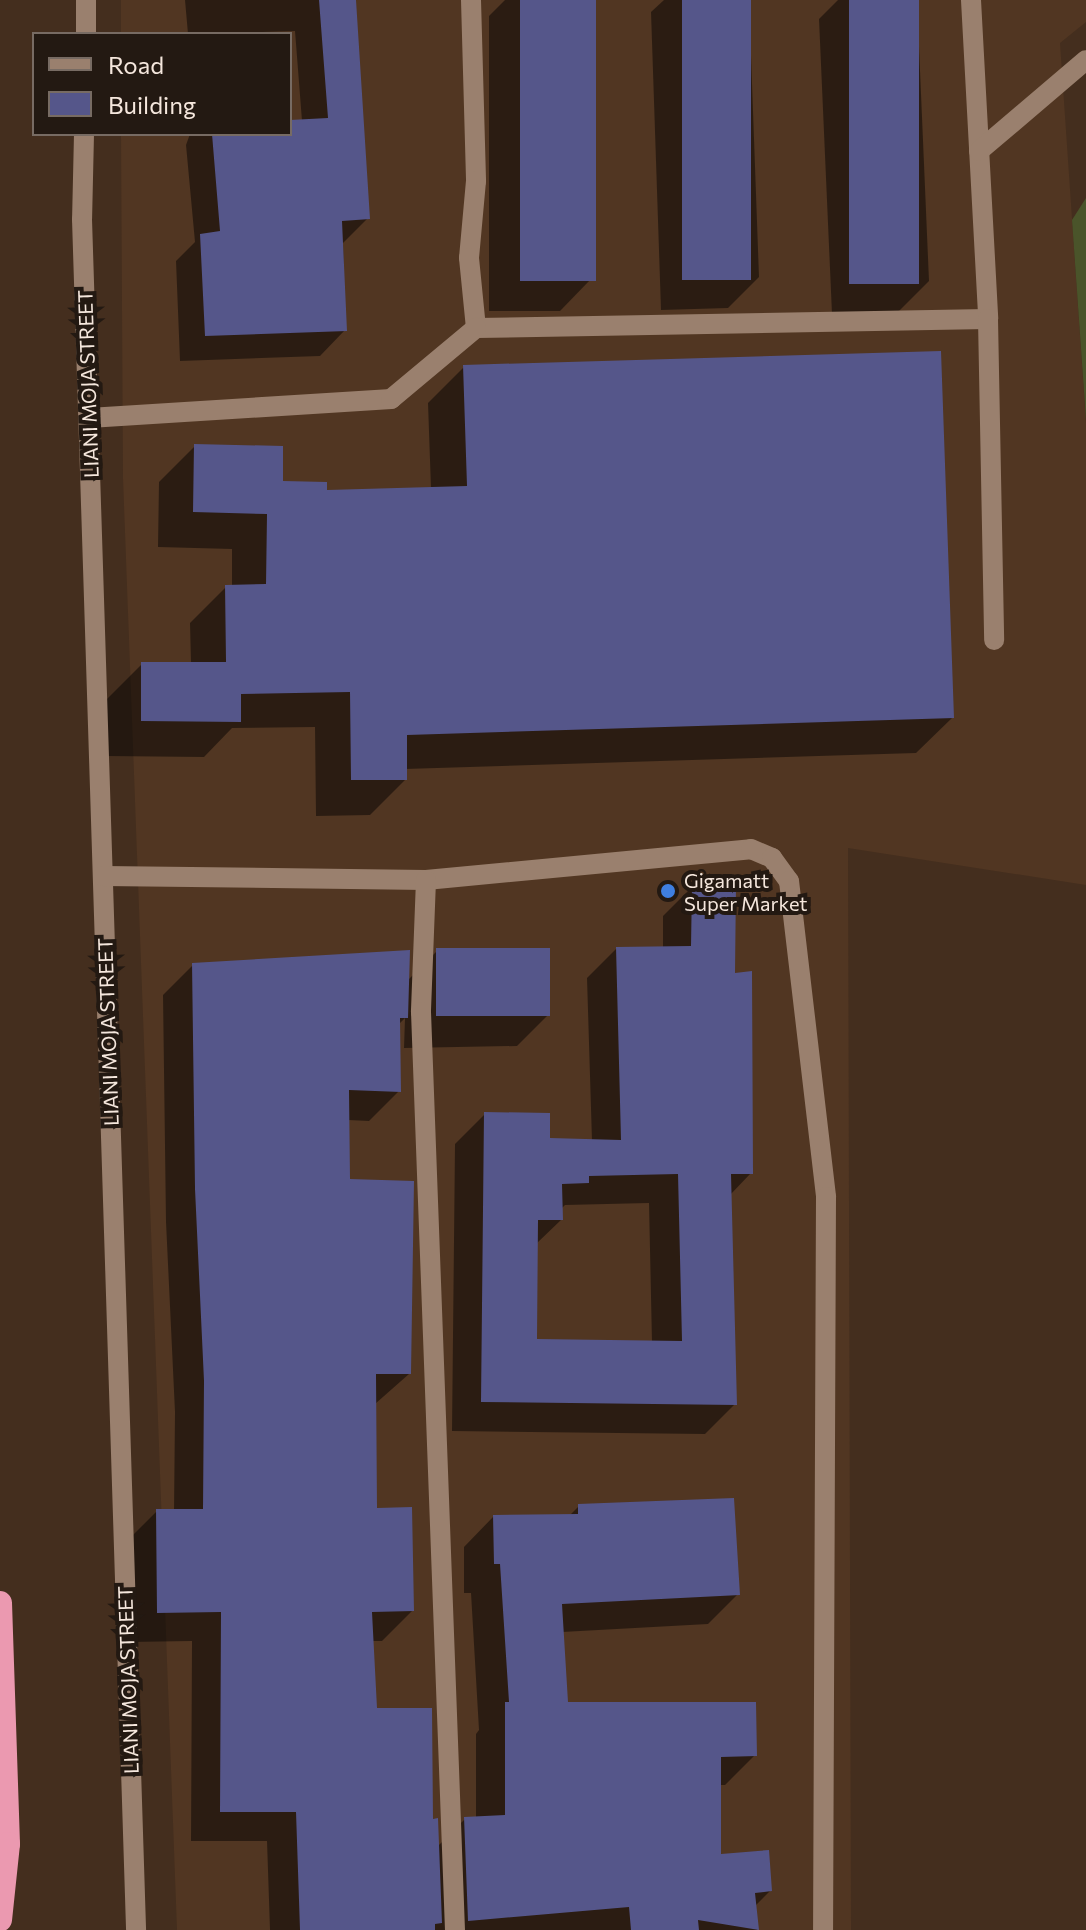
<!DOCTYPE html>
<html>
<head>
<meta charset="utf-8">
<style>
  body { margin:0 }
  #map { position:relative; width:1086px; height:1930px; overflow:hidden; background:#442e1e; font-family:Commissioner,sans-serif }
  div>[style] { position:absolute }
  .built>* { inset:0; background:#513622 }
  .green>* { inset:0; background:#4a542a }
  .shadow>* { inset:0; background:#0007 }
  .building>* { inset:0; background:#55568a; transform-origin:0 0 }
  .lane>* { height:20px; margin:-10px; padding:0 10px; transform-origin:10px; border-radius:10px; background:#9a806e }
  .street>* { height:20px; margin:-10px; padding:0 10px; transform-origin:10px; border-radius:10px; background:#9a806e }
  .highway>* { height:24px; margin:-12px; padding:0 12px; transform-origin:12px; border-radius:12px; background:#eb99b0 }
  .dots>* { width:22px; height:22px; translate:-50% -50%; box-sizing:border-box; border:4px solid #231912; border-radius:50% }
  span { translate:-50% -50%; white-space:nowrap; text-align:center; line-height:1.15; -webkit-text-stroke:8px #231912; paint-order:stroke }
  .street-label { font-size:20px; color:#f5e7dd }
  .poi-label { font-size:20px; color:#f5e7dd }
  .left { translate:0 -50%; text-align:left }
  .legend { position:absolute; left:32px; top:32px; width:260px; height:104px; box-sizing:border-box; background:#231912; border:2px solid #776b63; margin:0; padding:10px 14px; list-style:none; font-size:24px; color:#f5e7dd }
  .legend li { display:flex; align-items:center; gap:16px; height:40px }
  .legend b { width:40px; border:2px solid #776b63 }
</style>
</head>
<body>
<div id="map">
  <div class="built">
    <i style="clip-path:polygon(121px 0,1086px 0,1086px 22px,1060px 43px,1086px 423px,1086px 885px,848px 848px,851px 1930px,177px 1930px,123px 478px,121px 134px,290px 134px,290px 34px,121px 34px)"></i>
  </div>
  <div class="green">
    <i style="clip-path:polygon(1086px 198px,1086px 420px,1072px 220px)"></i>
  </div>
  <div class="shadow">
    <i style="clip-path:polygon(185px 0,354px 0,368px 218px,343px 243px,345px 330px,320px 356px,180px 361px,176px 261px,195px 242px,186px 145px,190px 134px,290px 134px,290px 122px,302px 121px,295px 31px,188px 34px)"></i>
    <i style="clip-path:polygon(505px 0,594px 0,591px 279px,560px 311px,489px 311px,489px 16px)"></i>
    <i style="clip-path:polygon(664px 0,749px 0,759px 277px,728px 308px,661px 310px,651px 12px)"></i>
    <i style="clip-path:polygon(838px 0,917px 0,929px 281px,898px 312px,832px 314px,819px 19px)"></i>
    <i style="clip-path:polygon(464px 367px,952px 718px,916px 753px,405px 769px,405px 780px,370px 815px,316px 816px,315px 727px,232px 728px,204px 757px,106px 756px,106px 700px,142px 664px,191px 664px,190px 623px,226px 587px,232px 587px,232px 549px,158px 547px,159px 482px,195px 446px,281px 483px,325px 492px,431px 489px,428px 403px)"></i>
    <i style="clip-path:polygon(evenodd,693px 886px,733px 975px,751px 1173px,730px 1195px,735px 1404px,705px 1434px,452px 1431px,455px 1144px,485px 1114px,548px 1140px,592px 1141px,587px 978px,616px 949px,663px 948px,663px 916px,693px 886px,649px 1203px,652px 1343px,534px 1341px,536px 1244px,561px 1220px,560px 1210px,565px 1205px,649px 1203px)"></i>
    <i style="clip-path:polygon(437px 951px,548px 1015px,517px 1046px,404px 1048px,405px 1018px,398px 1025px,399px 1091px,369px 1121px,348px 1120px,348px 1181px,409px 1374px,375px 1404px,375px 1510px,412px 1611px,382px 1641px,371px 1641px,375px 1710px,431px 1821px,437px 1847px,465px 1819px,476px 1819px,476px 1734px,479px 1730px,471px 1593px,464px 1593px,464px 1547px,493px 1517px,569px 1516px,579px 1506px,738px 1594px,708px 1624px,562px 1632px,566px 1704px,755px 1755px,725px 1785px,719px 1785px,719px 1856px,770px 1891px,755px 1906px,757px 1930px,270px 1930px,267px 1841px,191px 1841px,192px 1641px,128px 1642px,127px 1541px,157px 1511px,174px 1511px,175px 1412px,166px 1222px,163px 995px,193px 965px,407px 981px)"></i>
  </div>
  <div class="building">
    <i style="clip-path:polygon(319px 0,356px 0,370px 219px,342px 221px,347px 331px,205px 336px,200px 234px,220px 231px,212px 134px,290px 134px,290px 120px,328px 118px)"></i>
    <i style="left:520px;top:0;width:76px;height:281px"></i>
    <i style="left:682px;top:0;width:69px;height:280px"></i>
    <i style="left:849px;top:0;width:70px;height:284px"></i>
    <i style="clip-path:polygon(941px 351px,954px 718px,407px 735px,407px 780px,351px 780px,350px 692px,241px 694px,241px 722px,141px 721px,141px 662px,226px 662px,225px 585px,266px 584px,267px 514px,193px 512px,194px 444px,283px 446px,283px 481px,327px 482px,327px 490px,467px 486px,463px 365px)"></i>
    <i style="clip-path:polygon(evenodd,692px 884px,736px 885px,735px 973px,752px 971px,753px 1174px,731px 1174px,737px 1405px,481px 1402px,484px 1112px,550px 1113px,550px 1138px,621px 1140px,616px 947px,691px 946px,692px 884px,678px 1174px,682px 1341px,537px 1339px,538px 1220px,563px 1220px,562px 1184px,589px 1183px,589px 1176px,678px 1174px)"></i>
    <i style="left:550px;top:948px;width:68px;height:114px;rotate:90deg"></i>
    <i style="clip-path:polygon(410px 950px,408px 1018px,400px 1018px,401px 1092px,349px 1090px,350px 1179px,414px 1181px,411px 1374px,376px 1374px,377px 1508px,412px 1507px,414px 1611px,372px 1612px,377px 1708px,432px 1708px,433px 1819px,438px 1818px,442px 1923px,435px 1924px,435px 1930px,300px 1930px,296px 1812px,220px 1812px,221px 1612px,157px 1613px,156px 1509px,203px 1509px,204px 1381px,195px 1189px,192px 963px)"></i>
    <i style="clip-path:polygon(734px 1498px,740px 1595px,562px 1604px,568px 1702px,756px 1702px,757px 1756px,721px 1757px,721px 1854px,769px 1850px,772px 1891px,755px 1893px,759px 1930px,698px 1920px,699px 1930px,631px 1930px,629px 1907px,468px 1921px,464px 1817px,505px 1815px,505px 1702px,509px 1702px,500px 1564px,494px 1564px,493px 1515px,578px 1514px,578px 1504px)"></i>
  </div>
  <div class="lane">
    <i style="left:471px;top:0;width:181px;rotate:88.4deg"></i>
    <i style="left:476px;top:181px;width:77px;rotate:95.2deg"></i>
    <i style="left:469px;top:258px;width:70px;rotate:84.3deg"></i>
    <i style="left:476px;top:328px;width:512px;rotate:-1.01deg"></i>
  </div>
  <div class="street">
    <i style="left:971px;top:0;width:319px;rotate:86.9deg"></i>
    <i style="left:988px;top:319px;width:321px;rotate:88.9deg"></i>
    <i style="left:86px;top:34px;width:34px;rotate:-90deg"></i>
    <i style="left:84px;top:134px;width:85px;rotate:91.3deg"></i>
    <i style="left:82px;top:219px;width:1712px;rotate:88.19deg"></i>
    <i style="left:979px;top:151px;width:140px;rotate:-40.4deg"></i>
    <i style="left:89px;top:418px;width:303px;rotate:-3.6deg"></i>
    <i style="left:391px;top:399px;width:111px;rotate:-39.9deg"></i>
    <i style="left:103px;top:876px;width:323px;rotate:0.7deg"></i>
    <i style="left:426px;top:880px;width:326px;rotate:-5.4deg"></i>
    <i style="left:751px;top:849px;width:23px;rotate:23deg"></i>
    <i style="left:772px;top:858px;width:29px;rotate:54deg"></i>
    <i style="left:789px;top:881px;width:318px;rotate:83.3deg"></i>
    <i style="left:826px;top:1197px;width:733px;rotate:90.23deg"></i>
    <i style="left:426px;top:880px;width:132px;rotate:92.2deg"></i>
    <i style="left:421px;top:1012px;width:919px;rotate:87.88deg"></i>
  </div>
  <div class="highway">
    <i style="left:0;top:1603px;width:241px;rotate:88.1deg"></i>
    <i style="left:8px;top:1844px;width:76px;rotate:96deg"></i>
  </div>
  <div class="dots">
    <i style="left:668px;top:891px;background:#3f7fe0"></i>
  </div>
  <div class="street-label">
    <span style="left:88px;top:384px;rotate:-92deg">LIANI MOJA STREET</span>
    <span style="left:108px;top:1032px;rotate:-92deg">LIANI MOJA STREET</span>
    <span style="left:128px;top:1680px;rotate:-92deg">LIANI MOJA STREET</span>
  </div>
  <div class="poi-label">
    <span class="left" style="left:684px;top:892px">Gigamatt<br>Super Market</span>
  </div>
  <ul class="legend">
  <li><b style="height:10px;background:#9a806e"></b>Road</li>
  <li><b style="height:22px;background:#55568a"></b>Building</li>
  </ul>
</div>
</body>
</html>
